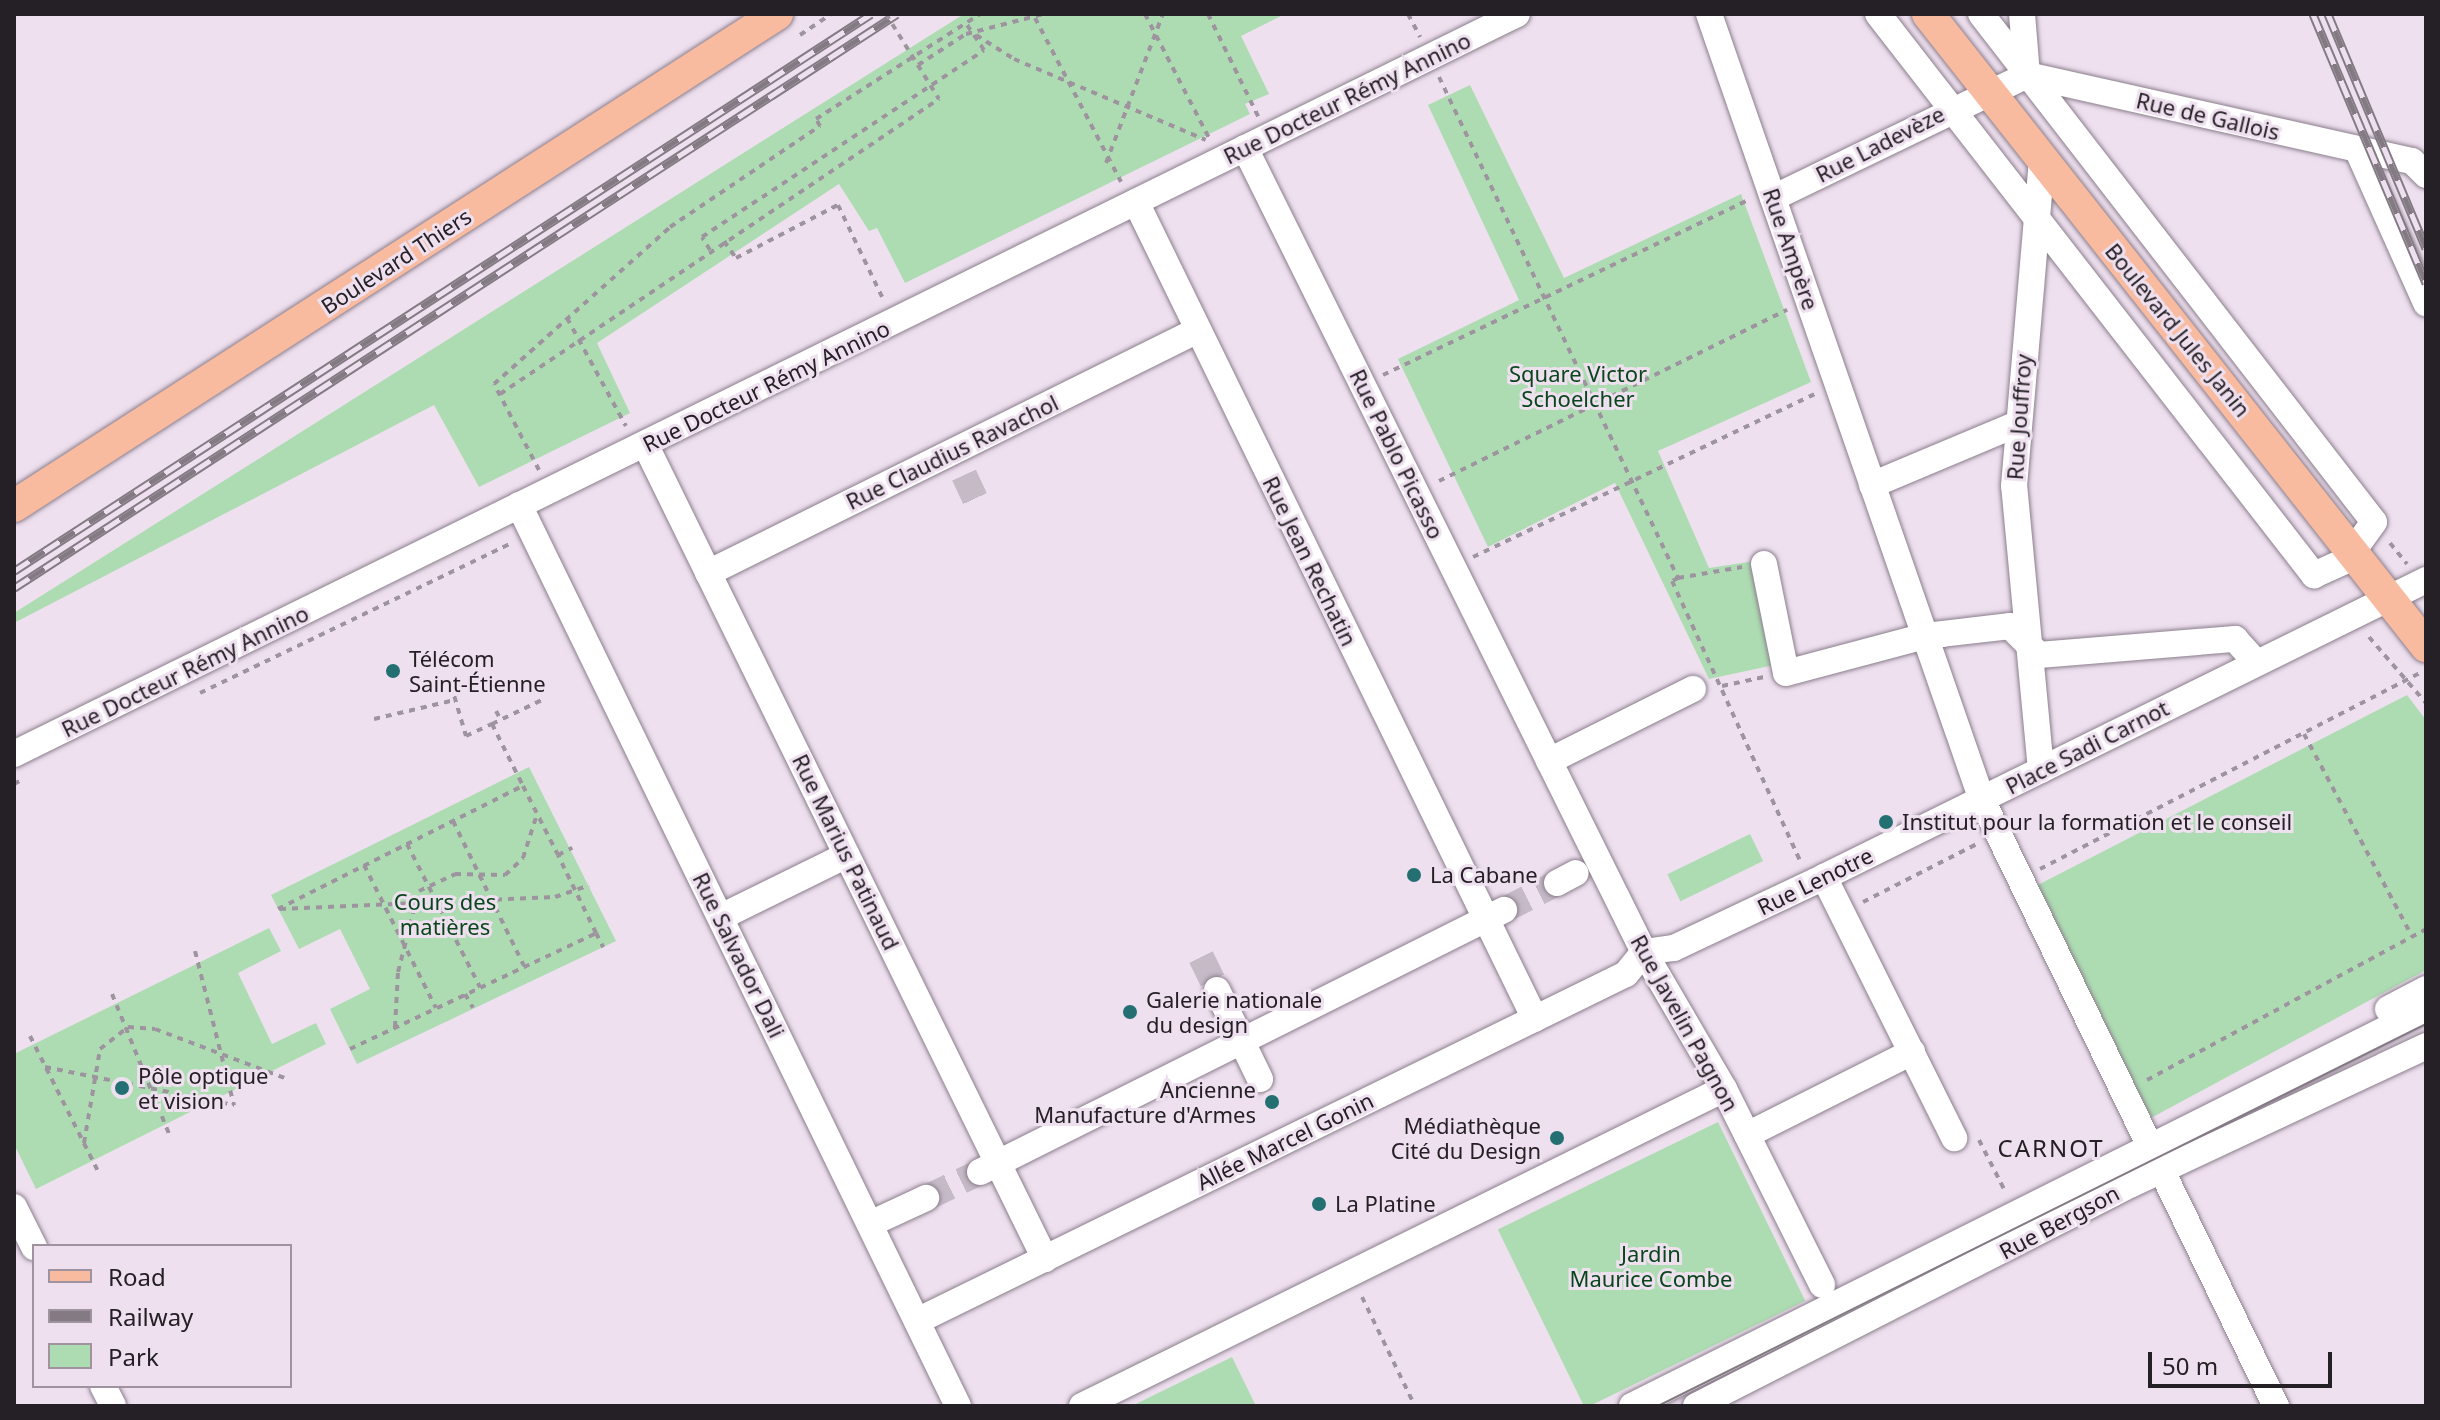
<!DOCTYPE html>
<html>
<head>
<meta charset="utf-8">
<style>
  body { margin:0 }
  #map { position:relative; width:2440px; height:1420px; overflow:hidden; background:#eee0ef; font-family:"Noto Sans",sans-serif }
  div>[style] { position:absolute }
  .green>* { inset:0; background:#addcb2; transform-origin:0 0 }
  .minor-tunnel>* { height:26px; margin-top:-13px; transform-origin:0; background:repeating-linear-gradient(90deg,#c6bac7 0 26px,transparent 0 39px) }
  .path>* { height:4px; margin-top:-2px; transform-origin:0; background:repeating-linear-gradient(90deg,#9e949f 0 6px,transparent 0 12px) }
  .roads { filter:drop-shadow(0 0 2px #8b7e8c) drop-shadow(0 0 2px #8b7e8c) }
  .minor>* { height:26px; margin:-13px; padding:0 13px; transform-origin:13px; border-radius:13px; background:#fff }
  .major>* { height:32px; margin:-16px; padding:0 16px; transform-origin:16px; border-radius:16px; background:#f8bb9f }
  .tram>* { height:2px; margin:-1px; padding:0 1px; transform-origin:1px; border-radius:1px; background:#837a83 }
  .rail>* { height:9px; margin-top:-4.5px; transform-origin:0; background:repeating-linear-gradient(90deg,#eee0ef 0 18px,#837a83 0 36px); box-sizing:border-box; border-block:2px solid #837a83 }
  .path-bridge>* { height:4px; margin-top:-2px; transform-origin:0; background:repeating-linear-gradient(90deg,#9e949f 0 6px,transparent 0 12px) }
  .dots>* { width:22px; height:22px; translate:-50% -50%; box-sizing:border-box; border:4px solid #eee0ef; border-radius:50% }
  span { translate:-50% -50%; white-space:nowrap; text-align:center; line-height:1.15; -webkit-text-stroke:6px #eee0ef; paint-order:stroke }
  .street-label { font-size:22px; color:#252025 }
  .park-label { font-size:22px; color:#09461b }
  .poi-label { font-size:22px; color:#252025 }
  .left { translate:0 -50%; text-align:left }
  .right { translate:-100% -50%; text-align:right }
  .neighbourhood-label { font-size:24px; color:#252025; letter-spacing:2px }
  .frame { position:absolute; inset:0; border:16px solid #252025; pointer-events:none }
  .legend { position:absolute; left:32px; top:1244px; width:260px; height:144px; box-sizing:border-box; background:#eee0ef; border:2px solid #9e939e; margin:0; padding:10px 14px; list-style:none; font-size:24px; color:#252025 }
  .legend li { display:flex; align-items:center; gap:16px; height:40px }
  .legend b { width:40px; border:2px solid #9e939e }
  .scale { position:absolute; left:2148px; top:1352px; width:184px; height:36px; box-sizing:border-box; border:4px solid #252025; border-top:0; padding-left:10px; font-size:24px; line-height:28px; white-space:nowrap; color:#252025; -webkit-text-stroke:6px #eee0ef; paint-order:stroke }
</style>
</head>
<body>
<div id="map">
  <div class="green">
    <i style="clip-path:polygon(964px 14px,1285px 14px,1241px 36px,1269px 94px,1245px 104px,1250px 114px,905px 283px,877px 228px,869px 231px,839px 184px,597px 343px,630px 413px,479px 487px,434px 405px,14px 623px,14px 613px)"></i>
    <i style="clip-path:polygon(1470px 85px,1564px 278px,1741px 194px,1811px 382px,1658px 451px,1709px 568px,1755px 561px,1774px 665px,1709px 679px,1615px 483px,1488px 547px,1398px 359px,1519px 300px,1428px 105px)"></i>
    <i style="clip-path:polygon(2407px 695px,2426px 720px,2426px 970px,2149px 1119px,2034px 887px)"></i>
    <i style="clip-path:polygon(529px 767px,616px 941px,357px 1064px,330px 1009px,370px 989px,340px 929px,299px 949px,271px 895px)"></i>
    <i style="left:1750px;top:834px;width:30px;height:92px;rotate:64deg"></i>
    <i style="clip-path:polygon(269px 928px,281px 951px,238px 973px,272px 1044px,316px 1023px,326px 1044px,36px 1189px,14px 1144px,14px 1054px)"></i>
    <i style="left:1718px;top:1122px;width:199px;height:245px;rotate:64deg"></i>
    <i style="clip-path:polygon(1232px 1357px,1256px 1406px,1132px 1406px,1156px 1394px)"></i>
  </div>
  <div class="minor-tunnel">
    <i style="left:964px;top:475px;width:38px;rotate:65deg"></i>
    <i style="left:1504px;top:910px;width:59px;rotate:-27deg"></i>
    <i style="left:1201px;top:957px;width:37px;rotate:64deg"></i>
    <i style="left:926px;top:1198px;width:60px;rotate:-25.7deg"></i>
  </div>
  <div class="path">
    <i style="left:1145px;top:14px;width:140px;rotate:62.7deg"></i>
    <i style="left:1208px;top:14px;width:114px;rotate:63.9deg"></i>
    <i style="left:1408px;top:14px;width:26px;rotate:62deg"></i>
    <i style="left:1035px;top:18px;width:185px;rotate:62.3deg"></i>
    <i style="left:800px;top:35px;width:37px;rotate:-34deg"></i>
    <i style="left:976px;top:35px;width:45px;rotate:32.3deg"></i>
    <i style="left:1014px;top:59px;width:208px;rotate:22.9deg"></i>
    <i style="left:918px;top:65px;width:57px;rotate:-32.9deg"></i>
    <i style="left:966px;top:34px;width:81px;rotate:-14.4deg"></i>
    <i style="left:1439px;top:77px;width:555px;rotate:64.5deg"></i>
    <i style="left:1678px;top:578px;width:7px;rotate:153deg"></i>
    <i style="left:1672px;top:581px;width:310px;rotate:65.4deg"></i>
    <i style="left:1106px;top:163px;width:160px;rotate:-69.1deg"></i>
    <i style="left:724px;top:241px;width:21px;rotate:55deg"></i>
    <i style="left:736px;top:258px;width:115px;rotate:-27.5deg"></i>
    <i style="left:838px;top:205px;width:102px;rotate:64.4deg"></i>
    <i style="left:710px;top:250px;width:15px;rotate:-122deg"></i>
    <i style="left:702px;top:237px;width:338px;rotate:-33.5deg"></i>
    <i style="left:984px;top:50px;width:34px;rotate:-124deg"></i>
    <i style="left:567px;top:318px;width:123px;rotate:61.4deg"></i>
    <i style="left:1383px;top:375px;width:403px;rotate:-25.6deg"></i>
    <i style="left:500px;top:394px;width:529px;rotate:-33.9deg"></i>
    <i style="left:539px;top:470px;width:97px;rotate:-117.6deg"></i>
    <i style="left:494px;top:384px;width:236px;rotate:-41.7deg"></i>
    <i style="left:670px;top:227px;width:181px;rotate:-34deg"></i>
    <i style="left:820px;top:126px;width:8px;rotate:-120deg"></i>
    <i style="left:816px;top:119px;width:195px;rotate:-32.6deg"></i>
    <i style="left:1439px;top:481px;width:388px;rotate:-26.2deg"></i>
    <i style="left:2390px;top:543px;width:27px;rotate:51deg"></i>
    <i style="left:1473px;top:557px;width:379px;rotate:-25.5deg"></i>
    <i style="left:1678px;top:578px;width:65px;rotate:-9.8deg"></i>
    <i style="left:2369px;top:637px;width:87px;rotate:49.2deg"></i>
    <i style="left:457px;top:682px;width:7px;rotate:153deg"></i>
    <i style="left:451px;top:685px;width:53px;rotate:73.6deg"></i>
    <i style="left:466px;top:736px;width:29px;rotate:-25deg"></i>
    <i style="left:492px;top:724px;width:69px;rotate:63.4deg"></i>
    <i style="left:1722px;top:686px;width:43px;rotate:-12.1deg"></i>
    <i style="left:200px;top:693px;width:343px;rotate:-25.7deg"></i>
    <i style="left:496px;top:711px;width:10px;rotate:61deg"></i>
    <i style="left:374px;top:719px;width:83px;rotate:-13.2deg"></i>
    <i style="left:492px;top:724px;width:58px;rotate:-25.7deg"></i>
    <i style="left:2304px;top:734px;width:229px;rotate:61.9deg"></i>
    <i style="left:14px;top:784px;width:10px;rotate:-29deg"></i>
    <i style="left:453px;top:821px;width:161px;rotate:63.9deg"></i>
    <i style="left:407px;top:844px;width:161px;rotate:63deg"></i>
    <i style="left:364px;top:865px;width:160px;rotate:63.3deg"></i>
    <i style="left:2040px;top:869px;width:428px;rotate:-27.3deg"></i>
    <i style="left:1863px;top:902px;width:128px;rotate:-27deg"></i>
    <i style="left:278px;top:909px;width:274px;rotate:-26.7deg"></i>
    <i style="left:523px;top:786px;width:77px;rotate:63.1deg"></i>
    <i style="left:280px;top:909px;width:275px;rotate:-2.5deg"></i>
    <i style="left:555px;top:897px;width:36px;rotate:-19deg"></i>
    <i style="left:596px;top:933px;width:16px;rotate:63deg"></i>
    <i style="left:195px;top:951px;width:159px;rotate:75.8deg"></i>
    <i style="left:112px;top:994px;width:153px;rotate:67.8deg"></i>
    <i style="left:465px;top:994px;width:16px;rotate:60deg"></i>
    <i style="left:395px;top:1027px;width:55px;rotate:-86.9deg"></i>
    <i style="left:398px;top:972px;width:84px;rotate:-75.5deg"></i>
    <i style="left:419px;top:891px;width:40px;rotate:-25deg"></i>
    <i style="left:455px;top:874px;width:50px;rotate:1.1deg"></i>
    <i style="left:505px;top:875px;width:25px;rotate:-43deg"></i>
    <i style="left:523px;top:858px;width:46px;rotate:-72.3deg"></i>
    <i style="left:30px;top:1036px;width:151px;rotate:63.3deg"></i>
    <i style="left:350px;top:1049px;width:272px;rotate:-25.2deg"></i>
    <i style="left:596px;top:933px;width:87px;rotate:-116deg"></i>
    <i style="left:558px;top:855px;width:16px;rotate:-27deg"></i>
    <i style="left:45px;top:1067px;width:193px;rotate:11.4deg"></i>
    <i style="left:2147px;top:1080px;width:317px;rotate:-28.4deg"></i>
    <i style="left:1979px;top:1140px;width:59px;rotate:63deg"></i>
    <i style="left:84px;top:1143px;width:95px;rotate:-80.3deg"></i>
    <i style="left:100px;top:1049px;width:36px;rotate:-38deg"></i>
    <i style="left:128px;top:1027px;width:27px;rotate:4deg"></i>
    <i style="left:155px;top:1029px;width:141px;rotate:20.7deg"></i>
    <i style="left:1362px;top:1297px;width:121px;rotate:64.1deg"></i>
  </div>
  <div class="roads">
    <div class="minor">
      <i style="left:1709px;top:14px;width:832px;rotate:70.85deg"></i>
      <i style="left:1982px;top:800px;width:674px;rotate:64.12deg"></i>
      <i style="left:1878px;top:14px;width:711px;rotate:52.15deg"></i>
      <i style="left:2314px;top:575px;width:48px;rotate:-24.4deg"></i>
      <i style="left:1981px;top:14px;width:642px;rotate:52.27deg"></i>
      <i style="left:2374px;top:522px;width:34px;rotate:126deg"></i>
      <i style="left:2022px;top:14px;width:61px;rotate:85.3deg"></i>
      <i style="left:1245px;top:148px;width:898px;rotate:63.61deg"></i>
      <i style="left:1644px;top:952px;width:159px;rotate:59.7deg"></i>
      <i style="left:1724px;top:1089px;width:219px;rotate:63.4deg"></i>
      <i style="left:2358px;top:151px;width:167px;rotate:65.9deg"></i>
      <i style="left:1773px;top:198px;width:282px;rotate:-25.8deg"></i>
      <i style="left:2027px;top:75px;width:394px;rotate:12.6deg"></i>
      <i style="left:2412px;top:161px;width:20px;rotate:45deg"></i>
      <i style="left:1136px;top:202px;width:909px;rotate:63.97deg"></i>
      <i style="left:646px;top:446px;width:906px;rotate:63.86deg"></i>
      <i style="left:1872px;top:485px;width:157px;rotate:-22.8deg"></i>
      <i style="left:519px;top:505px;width:1002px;rotate:64.02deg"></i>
      <i style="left:1764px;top:564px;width:111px;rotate:78.6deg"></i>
      <i style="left:1786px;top:673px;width:144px;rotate:-14.9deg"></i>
      <i style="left:1925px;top:636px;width:86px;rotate:-6.7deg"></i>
      <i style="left:2010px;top:626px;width:41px;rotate:45deg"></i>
      <i style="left:2039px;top:655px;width:197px;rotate:-4.7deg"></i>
      <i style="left:2235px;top:639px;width:31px;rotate:48deg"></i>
      <i style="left:708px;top:573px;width:545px;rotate:-26.38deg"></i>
      <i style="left:14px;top:754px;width:1675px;rotate:-26.21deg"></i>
      <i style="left:1549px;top:761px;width:161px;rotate:-26.6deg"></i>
      <i style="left:2041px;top:770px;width:285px;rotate:-95.4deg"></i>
      <i style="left:2014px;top:486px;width:327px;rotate:-85.1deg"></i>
      <i style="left:1824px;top:877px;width:292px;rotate:63.5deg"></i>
      <i style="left:1557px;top:883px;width:21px;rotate:-28deg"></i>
      <i style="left:721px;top:917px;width:140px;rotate:-26.2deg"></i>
      <i style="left:1644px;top:952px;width:30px;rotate:-8deg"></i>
      <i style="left:1674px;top:948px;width:166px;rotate:-25.3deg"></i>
      <i style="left:1824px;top:877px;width:671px;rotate:-26.26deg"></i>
      <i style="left:1217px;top:990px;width:99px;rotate:64.2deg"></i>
      <i style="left:2388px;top:1009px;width:43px;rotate:-27.8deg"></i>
      <i style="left:1747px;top:1135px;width:185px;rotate:-26.7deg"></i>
      <i style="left:980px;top:1172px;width:586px;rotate:-26.57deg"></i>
      <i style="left:14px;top:1207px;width:45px;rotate:63.4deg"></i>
      <i style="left:870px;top:1224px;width:62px;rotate:-24.9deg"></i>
      <i style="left:917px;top:1321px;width:789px;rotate:-26.08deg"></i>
      <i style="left:1626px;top:974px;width:28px;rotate:-51deg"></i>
      <i style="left:103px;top:1386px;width:22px;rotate:63deg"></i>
      <i style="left:1082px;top:1406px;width:716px;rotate:-26.28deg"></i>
      <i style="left:1632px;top:1406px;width:888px;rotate:-26.57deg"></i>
      <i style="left:1696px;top:1406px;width:489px;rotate:-27deg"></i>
      <i style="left:2132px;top:1184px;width:325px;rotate:-25.1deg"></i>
    </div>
    <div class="major">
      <i style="left:1928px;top:14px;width:805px;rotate:51.76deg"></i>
      <i style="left:14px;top:506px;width:908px;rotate:-32.81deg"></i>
    </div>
  </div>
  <div class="tram">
    <i style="left:1658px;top:1406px;width:858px;rotate:-26.45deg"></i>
  </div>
  <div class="rail">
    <i style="left:2313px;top:14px;width:292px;rotate:67.2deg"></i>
    <i style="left:2328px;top:14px;width:254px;rotate:67.3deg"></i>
    <i style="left:14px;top:571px;width:1022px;rotate:-33.02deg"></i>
    <i style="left:14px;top:588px;width:1053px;rotate:-33.03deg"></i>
  </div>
  <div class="path-bridge">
    <i style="left:886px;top:14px;width:100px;rotate:58.1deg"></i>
  </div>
  <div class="dots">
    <i style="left:393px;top:671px;background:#246f71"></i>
    <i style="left:1886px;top:822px;background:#246f71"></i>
    <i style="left:1414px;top:875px;background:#246f71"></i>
    <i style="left:1130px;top:1012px;background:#246f71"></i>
    <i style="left:122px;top:1088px;background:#246f71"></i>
    <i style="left:1272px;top:1102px;background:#246f71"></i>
    <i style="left:1557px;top:1138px;background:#246f71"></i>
    <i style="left:1319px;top:1204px;background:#246f71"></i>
  </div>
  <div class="street-label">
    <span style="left:1347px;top:98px;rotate:-26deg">Rue Docteur Rémy Annino</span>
    <span style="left:2208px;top:116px;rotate:13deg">Rue de Gallois</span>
    <span style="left:1880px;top:144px;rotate:-27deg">Rue Ladevèze</span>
    <span style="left:1791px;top:249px;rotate:71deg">Rue Ampère</span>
    <span style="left:396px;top:261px;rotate:-33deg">Boulevard Thiers</span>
    <span style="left:2178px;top:330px;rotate:51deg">Boulevard Jules Janin</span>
    <span style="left:766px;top:386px;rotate:-26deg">Rue Docteur Rémy Annino</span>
    <span style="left:2019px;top:417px;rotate:-86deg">Rue Jouffroy</span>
    <span style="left:952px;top:452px;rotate:-26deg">Rue Claudius Ravachol</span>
    <span style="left:1397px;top:454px;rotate:64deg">Rue Pablo Picasso</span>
    <span style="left:1310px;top:561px;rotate:64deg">Rue Jean Rechatin</span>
    <span style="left:185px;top:671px;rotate:-26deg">Rue Docteur Rémy Annino</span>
    <span style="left:2087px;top:747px;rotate:-27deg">Place Sadi Carnot</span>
    <span style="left:846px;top:852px;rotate:64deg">Rue Marius Patinaud</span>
    <span style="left:1815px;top:881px;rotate:-26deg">Rue Lenotre</span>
    <span style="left:739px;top:955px;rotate:64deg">Rue Salvador Dali</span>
    <span style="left:1685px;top:1023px;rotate:61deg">Rue Javelin Pagnon</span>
    <span style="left:1285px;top:1141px;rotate:-26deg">Allée Marcel Gonin</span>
    <span style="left:2059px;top:1222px;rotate:-28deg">Rue Bergson</span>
  </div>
  <div class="park-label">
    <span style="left:1578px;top:386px">Square Victor<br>Schoelcher</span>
    <span style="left:445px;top:914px">Cours des<br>matières</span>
    <span style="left:1651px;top:1266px">Jardin<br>Maurice Combe</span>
  </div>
  <div class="poi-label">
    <span class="left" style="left:409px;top:671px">Télécom<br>Saint-Étienne</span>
    <span class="left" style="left:1902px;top:822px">Institut pour la formation et le conseil</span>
    <span class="left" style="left:1430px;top:875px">La Cabane</span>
    <span class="left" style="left:1146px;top:1012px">Galerie nationale<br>du design</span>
    <span class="left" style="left:138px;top:1088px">Pôle optique<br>et vision</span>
    <span class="right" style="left:1256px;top:1102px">Ancienne<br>Manufacture d'Armes</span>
    <span class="right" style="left:1541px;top:1138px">Médiathèque<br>Cité du Design</span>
    <span class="left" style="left:1335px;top:1204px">La Platine</span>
  </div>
  <div class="neighbourhood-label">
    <span style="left:2051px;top:1148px">CARNOT</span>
  </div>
  <div class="frame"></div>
  <ul class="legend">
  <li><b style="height:10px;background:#f8bb9f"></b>Road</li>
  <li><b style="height:10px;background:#837a83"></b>Railway</li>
  <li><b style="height:22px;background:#addcb2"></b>Park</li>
  </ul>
  <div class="scale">50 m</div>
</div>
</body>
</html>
